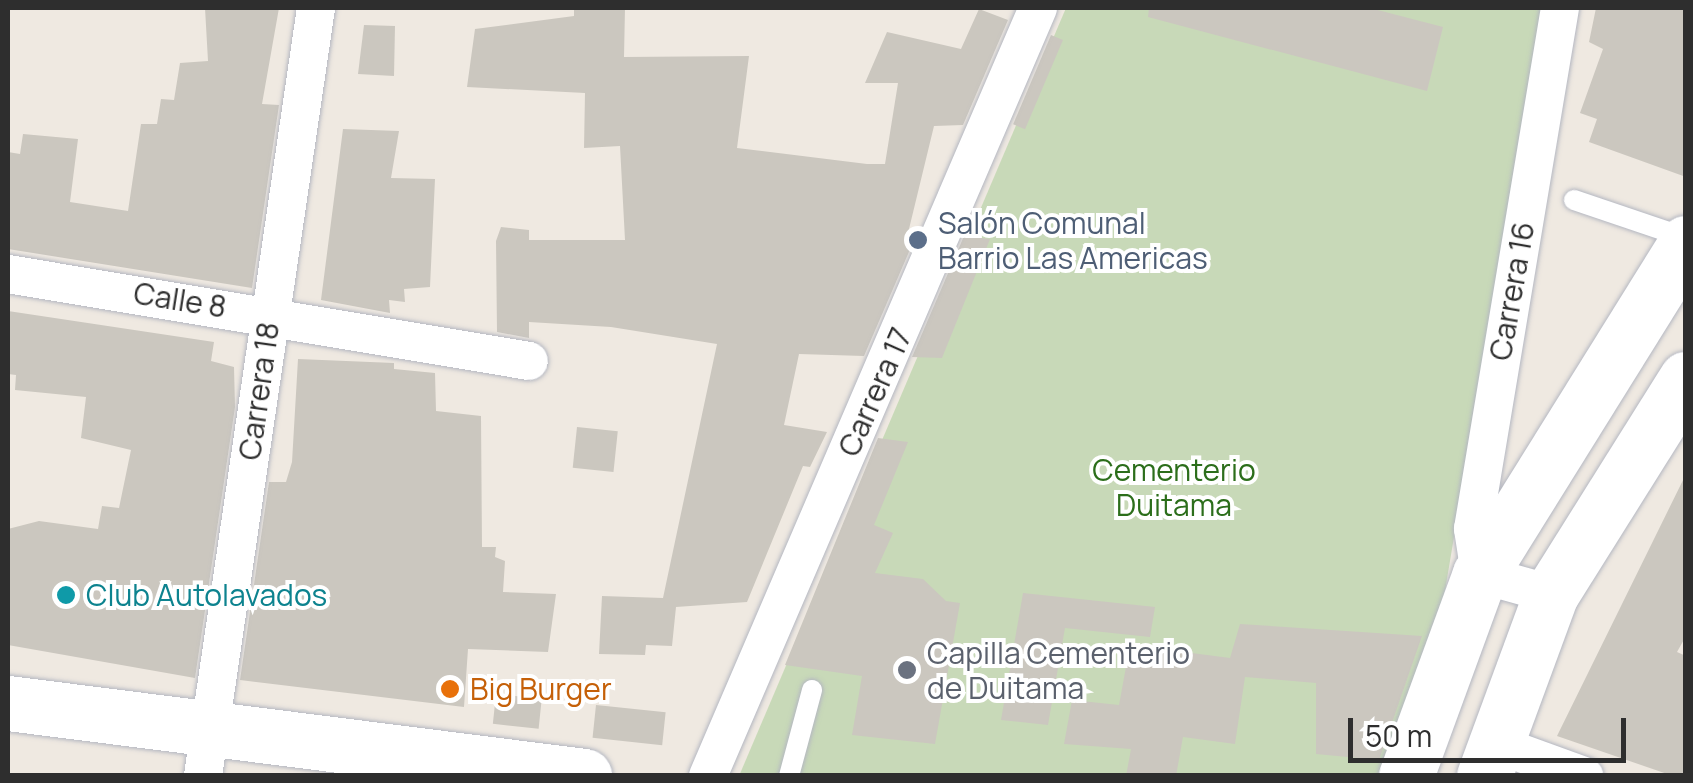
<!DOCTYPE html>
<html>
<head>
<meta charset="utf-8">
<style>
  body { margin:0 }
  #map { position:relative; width:1693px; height:783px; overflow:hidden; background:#efe9e1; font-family:Manrope,sans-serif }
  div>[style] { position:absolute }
  .cemetery>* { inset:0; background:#c8d9b8 }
  .building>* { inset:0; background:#cbc7bf; transform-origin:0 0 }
  .roads { filter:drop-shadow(0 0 2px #b4b7c1) drop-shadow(0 0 2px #b4b7c1) }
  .service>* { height:20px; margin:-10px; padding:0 10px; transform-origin:10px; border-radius:10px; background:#fff }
  .minor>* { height:38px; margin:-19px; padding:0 19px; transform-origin:19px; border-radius:19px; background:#fff }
  .secondary>* { height:55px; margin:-27.5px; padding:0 27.5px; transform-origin:27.5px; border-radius:27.5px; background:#fff }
  .dots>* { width:28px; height:28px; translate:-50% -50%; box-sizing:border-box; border:5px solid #fff; border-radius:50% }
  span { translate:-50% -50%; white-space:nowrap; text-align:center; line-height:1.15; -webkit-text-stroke:8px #fff; paint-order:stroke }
  .service-label { font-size:30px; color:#4e5e75 }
  .left { translate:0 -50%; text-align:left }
  .street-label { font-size:30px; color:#2e2e2e }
  .park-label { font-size:30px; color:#2c6e1b }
  .culture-label { font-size:30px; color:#0d838f }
  .worship-label { font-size:30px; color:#5b616d }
  .food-label { font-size:30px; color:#c56008 }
  .frame { position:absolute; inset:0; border:10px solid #2e2e2e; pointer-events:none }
  .scale { position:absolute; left:1348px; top:718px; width:278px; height:45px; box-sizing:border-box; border:5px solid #2e2e2e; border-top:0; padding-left:12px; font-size:30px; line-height:35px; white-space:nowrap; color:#2e2e2e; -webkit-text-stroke:8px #fff; paint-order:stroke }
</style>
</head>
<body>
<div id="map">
  <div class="cemetery">
    <i style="clip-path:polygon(1066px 8px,1542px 8px,1438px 633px,1385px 775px,739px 776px)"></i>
  </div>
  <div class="building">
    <i style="clip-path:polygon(205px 8px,279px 8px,262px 104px,279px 105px,252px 288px,8px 249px,8px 152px,20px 154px,23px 134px,78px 139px,70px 202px,128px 211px,141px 124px,157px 124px,161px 99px,174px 100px,180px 63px,208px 61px)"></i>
    <i style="clip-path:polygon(574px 8px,625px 8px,624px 57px,749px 56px,737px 148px,867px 164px,885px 164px,898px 83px,865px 83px,887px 32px,961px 49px,979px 9px,1008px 20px,963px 125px,934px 126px,909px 229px,918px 231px,864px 356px,799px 354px,784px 425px,827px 432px,810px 467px,803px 466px,747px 602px,676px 607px,672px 646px,646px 645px,645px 655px,599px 654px,602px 596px,663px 598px,717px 344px,611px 327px,529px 322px,529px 338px,497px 332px,496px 241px,501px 227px,529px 230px,529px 240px,625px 240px,620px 146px,584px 148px,585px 93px,467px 87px,475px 29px,574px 16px)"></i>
    <i style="clip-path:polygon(1149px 8px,1370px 8px,1443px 27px,1427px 91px,1148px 17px)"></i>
    <i style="clip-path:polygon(1596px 8px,1686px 8px,1686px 177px,1589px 142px,1597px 119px,1580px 113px,1603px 49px,1589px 42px)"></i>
    <i style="clip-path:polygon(364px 25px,395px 26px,394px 76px,358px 74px)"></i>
    <i style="left:1051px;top:35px;width:13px;height:97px;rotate:23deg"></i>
    <i style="clip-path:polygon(343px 129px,399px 131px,391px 178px,435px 179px,430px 287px,404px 289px,405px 302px,389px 300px,390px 313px,321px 300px)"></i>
    <i style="clip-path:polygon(964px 236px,990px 239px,942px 358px,912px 357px)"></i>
    <i style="clip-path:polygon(8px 311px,214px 342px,211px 361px,234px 367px,235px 407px,195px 678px,8px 645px,8px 529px,39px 521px,98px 529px,102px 506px,119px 508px,131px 450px,81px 438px,86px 397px,15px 390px,16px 375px,8px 374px)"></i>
    <i style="clip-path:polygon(298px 359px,394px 363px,394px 369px,435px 373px,436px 411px,481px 416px,482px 547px,496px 547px,495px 557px,505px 561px,503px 592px,556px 594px,548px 652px,468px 649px,464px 707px,240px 680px,269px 482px,286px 482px,292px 462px)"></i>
    <i style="left:577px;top:427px;width:41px;height:41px;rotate:6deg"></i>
    <i style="clip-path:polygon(878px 438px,908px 442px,874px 525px,893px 533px,875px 573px,923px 579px,946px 601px,960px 603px,935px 744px,852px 735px,862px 676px,785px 665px)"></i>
    <i style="clip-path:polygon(1686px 474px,1686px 636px,1677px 652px,1686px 656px,1686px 776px,1673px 776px,1557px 736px)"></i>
    <i style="clip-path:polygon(1023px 593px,1155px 607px,1150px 637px,1065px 628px,1048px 725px,1001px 720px)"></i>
    <i style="clip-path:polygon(1240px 624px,1422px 636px,1379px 760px,1316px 754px,1316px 683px,1245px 677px,1235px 744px,1183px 737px,1176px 776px,1126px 776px,1131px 749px,1064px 744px,1072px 700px,1119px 705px,1130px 645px,1230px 658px)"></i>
    <i style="left:496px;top:694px;width:46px;height:30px;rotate:6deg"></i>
    <i style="left:596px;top:705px;width:70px;height:33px;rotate:6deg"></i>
  </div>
  <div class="roads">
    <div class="service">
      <i style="left:1574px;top:200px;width:118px;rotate:18.7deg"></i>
      <i style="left:789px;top:776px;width:89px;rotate:-75deg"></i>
    </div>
    <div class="minor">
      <i style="left:8px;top:274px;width:528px;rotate:9.48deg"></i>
      <i style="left:1551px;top:594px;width:74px;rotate:-164.3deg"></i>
      <i style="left:1480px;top:574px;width:46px;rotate:-98.8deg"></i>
      <i style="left:1473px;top:529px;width:528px;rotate:-80.52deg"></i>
      <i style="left:1496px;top:744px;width:94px;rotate:20deg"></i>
      <i style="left:203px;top:776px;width:776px;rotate:-81.63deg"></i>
      <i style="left:708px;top:776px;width:836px;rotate:-66.75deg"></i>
    </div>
    <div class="secondary">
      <i style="left:8px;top:703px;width:581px;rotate:7.22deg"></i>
      <i style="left:1406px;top:776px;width:215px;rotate:-69.9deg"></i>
      <i style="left:1480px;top:574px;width:390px;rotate:-58.1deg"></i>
      <i style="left:1484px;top:776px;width:194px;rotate:-69.8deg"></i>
      <i style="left:1551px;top:594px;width:254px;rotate:-57.9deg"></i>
    </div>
  </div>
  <div class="dots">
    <i style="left:918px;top:240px;background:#5c6f8a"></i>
    <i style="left:66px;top:595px;background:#0f9aa8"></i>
    <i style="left:907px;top:670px;background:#6b7280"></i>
    <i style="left:450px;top:689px;background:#e8710a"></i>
  </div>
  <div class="service-label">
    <span class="left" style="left:938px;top:240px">Salón Comunal<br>Barrio Las Americas</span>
  </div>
  <div class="street-label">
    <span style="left:1512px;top:291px;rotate:-80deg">Carrera 16</span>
    <span style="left:180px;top:300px;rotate:9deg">Calle 8</span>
    <span style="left:259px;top:391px;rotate:-82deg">Carrera 18</span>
    <span style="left:875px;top:392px;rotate:-66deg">Carrera 17</span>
  </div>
  <div class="park-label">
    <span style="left:1174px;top:487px">Cementerio<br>Duitama</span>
  </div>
  <div class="culture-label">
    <span class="left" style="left:86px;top:595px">Club Autolavados</span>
  </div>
  <div class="worship-label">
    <span class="left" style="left:927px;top:670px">Capilla Cementerio<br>de Duitama</span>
  </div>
  <div class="food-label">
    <span class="left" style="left:470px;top:689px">Big Burger</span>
  </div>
  <div class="frame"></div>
  <div class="scale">50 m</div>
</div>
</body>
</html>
